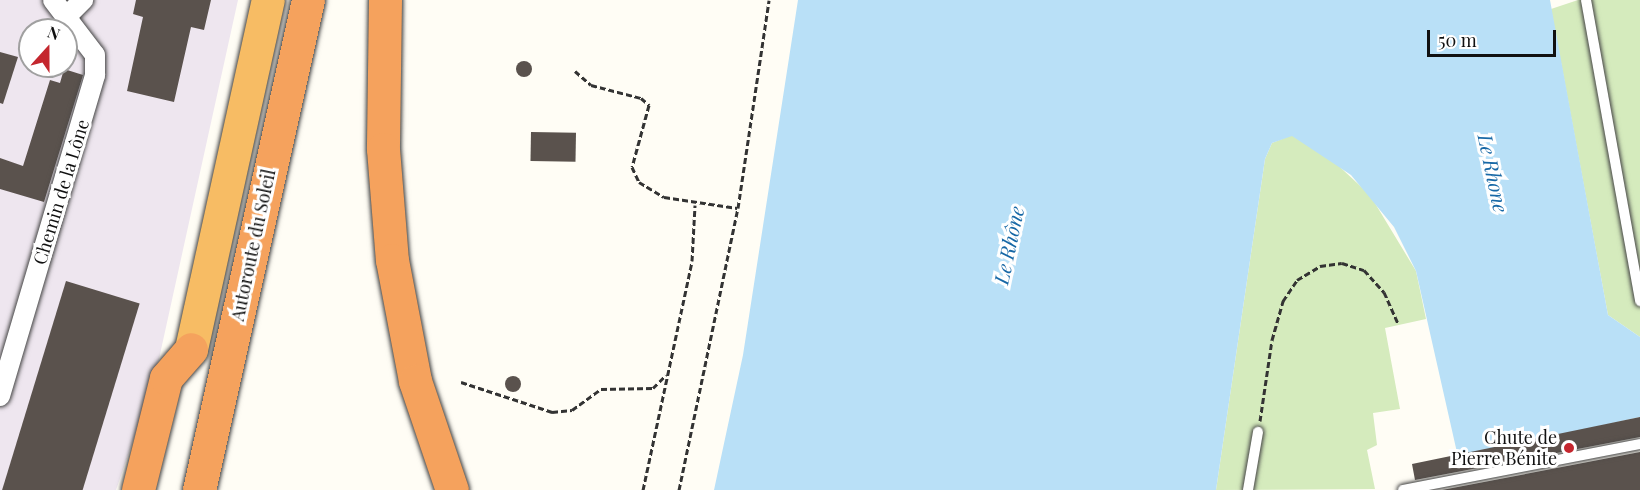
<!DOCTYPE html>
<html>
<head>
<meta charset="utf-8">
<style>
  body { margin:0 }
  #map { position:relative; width:1640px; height:490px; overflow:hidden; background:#fffdf5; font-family:"Playfair Display",serif }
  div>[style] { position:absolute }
  .industrial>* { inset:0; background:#eee6ef }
  .green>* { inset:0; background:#d5ebbd }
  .water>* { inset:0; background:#b9e0f7 }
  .building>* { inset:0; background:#5a524d; transform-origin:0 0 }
  .round { border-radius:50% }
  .path>* { height:3px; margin-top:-1.5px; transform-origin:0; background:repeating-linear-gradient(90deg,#333 0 6px,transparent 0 9px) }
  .roads { filter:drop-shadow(0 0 2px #444) drop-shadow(0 0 2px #444) }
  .service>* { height:10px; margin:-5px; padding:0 5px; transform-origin:5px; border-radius:5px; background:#fff }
  .minor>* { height:20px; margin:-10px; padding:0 10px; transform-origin:10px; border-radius:10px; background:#fff }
  .trunk>* { height:33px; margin:-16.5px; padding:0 16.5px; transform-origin:16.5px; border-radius:16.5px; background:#f7bc64 }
  .motorway>* { height:33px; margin:-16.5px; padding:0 16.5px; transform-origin:16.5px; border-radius:16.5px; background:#f5a25d }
  .dots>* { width:16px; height:16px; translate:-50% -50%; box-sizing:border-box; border:3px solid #fff; border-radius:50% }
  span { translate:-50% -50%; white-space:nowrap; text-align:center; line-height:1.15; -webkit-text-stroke:6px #fff; paint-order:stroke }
  .street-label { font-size:18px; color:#111 }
  .poi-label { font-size:18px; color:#111 }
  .right { translate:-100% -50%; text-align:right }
  .water-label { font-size:20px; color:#1768a6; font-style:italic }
  .north { position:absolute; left:18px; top:18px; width:60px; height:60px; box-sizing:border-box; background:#fff; border:2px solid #a0a0a0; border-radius:50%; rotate:21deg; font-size:16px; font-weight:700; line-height:24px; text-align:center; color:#111 }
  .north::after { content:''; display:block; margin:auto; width:21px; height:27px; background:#c4262e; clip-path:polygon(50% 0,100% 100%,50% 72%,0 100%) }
  .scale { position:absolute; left:1427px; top:30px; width:129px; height:27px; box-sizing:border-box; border:3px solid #111; border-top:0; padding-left:8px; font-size:18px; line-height:21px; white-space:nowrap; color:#111; -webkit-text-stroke:4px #fff; paint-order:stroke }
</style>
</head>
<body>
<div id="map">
  <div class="industrial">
    <i style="clip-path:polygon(evenodd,0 0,238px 0,155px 377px,116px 490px,0 490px,0 0,30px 30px,66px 30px,66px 66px,30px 66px,30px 30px)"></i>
  </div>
  <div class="green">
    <i style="clip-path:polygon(1578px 0,1640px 0,1640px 337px,1608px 315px,1551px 9px)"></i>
    <i style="clip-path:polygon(1292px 135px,1328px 156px,1370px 195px,1416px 271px,1426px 319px,1385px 328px,1400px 409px,1373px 413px,1377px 445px,1367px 450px,1375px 489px,1216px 490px,1265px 159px,1272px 143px)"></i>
  </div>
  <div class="water">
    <i style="clip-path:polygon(798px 0,1550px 0,1608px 315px,1640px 337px,1640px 417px,1458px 457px,1416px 271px,1394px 227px,1351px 175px,1292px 136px,1272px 143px,1265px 159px,1216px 490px,714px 490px,743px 355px)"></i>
  </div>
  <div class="building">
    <i style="clip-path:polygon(136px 0,211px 0,204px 30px,191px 27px,174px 102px,127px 91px,143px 17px,133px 14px)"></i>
    <i style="clip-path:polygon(0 52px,18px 57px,3px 104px,0 103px)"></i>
    <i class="round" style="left:516px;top:61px;width:16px;height:16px"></i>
    <i style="clip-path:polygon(64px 69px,83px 75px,44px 202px,0 189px,0 158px,23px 166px,50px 80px,60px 83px)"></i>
    <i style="left:531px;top:132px;width:45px;height:29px;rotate:1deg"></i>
    <i style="left:66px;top:281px;width:77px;height:219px;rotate:17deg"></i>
    <i class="round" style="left:505px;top:376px;width:16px;height:16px"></i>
    <i style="clip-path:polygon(1640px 417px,1640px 437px,1415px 480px,1412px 464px)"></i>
    <i style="clip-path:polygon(1640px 452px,1640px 490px,1442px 490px)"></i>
  </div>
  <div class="path">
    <i style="left:575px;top:71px;width:21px;rotate:41deg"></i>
    <i style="left:591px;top:85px;width:52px;rotate:14.6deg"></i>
    <i style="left:641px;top:98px;width:11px;rotate:41deg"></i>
    <i style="left:649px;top:105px;width:64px;rotate:105.3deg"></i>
    <i style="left:632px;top:167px;width:17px;rotate:65deg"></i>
    <i style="left:639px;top:182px;width:29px;rotate:31deg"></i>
    <i style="left:664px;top:197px;width:74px;rotate:8.6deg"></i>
    <i style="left:461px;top:382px;width:96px;rotate:18.2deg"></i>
    <i style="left:552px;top:412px;width:20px;rotate:-6deg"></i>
    <i style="left:572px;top:410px;width:36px;rotate:-36deg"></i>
    <i style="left:601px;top:389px;width:52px;rotate:-1.1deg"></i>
    <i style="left:653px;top:388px;width:18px;rotate:-45deg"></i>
    <i style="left:1260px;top:421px;width:82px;rotate:-81.6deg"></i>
    <i style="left:1272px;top:340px;width:41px;rotate:-74.2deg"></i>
    <i style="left:1283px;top:301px;width:25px;rotate:-56deg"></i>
    <i style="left:1297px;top:280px;width:27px;rotate:-31deg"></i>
    <i style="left:1320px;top:266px;width:22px;rotate:-8deg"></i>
    <i style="left:1342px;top:263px;width:23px;rotate:18deg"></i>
    <i style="left:1364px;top:270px;width:30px;rotate:48deg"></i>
    <i style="left:1384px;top:292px;width:35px;rotate:66deg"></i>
    <i style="left:643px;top:490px;width:234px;rotate:-77.9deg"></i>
    <i style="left:692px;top:261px;width:56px;rotate:-86.9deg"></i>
    <i style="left:679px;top:490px;width:288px;rotate:-78.2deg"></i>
    <i style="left:738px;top:208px;width:210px;rotate:-81.5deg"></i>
  </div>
  <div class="roads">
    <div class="service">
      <i style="left:1586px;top:0;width:306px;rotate:79.8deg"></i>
      <i style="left:1248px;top:490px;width:59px;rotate:-80.2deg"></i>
      <i style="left:1403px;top:490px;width:241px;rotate:-11deg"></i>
    </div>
    <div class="minor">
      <i style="left:67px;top:16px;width:23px;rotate:-45deg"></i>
      <i style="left:0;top:396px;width:335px;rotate:-73.5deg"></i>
      <i style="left:95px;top:75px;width:20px;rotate:-90deg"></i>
      <i style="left:95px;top:55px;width:69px;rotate:-127.4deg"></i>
    </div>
    <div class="trunk">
      <i style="left:191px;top:349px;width:357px;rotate:-77.6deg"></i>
    </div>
    <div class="motorway">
      <i style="left:385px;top:0;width:149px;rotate:90.8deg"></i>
      <i style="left:383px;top:149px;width:111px;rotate:85.4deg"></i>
      <i style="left:392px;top:260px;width:123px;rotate:79.2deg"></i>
      <i style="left:415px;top:381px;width:115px;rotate:71.3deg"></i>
      <i style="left:138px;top:490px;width:115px;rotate:-76deg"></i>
      <i style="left:166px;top:378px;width:38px;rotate:-49deg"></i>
      <i style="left:199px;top:490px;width:502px;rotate:-77.46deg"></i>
    </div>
  </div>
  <div class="dots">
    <i style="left:1569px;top:448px;background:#c4262e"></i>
  </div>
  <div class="street-label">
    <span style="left:61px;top:192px;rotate:-73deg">Chemin de la Lône</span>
    <span style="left:253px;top:245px;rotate:-78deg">Autoroute du Soleil</span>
  </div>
  <div class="poi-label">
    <span class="right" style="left:1557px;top:448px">Chute de<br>Pierre Bénite</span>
  </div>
  <div class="water-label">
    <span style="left:1494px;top:173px;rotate:78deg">Le Rhone</span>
    <span style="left:1008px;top:245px;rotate:-78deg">Le Rhône</span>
  </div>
  <div class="north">N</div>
  <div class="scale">50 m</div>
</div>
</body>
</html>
